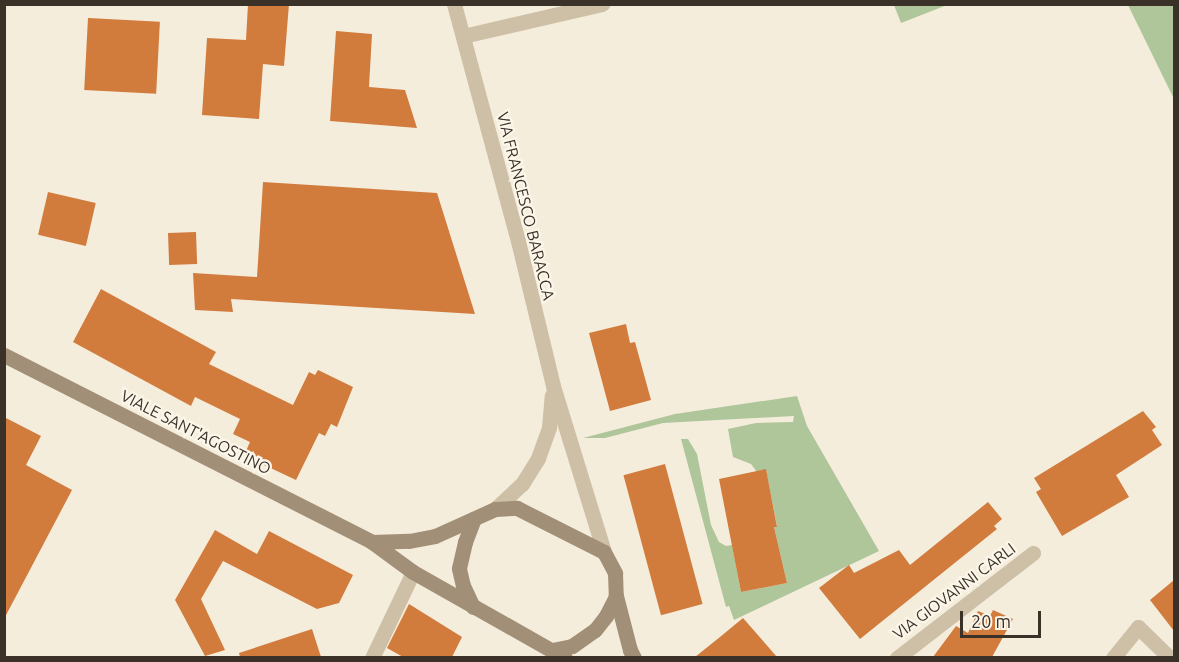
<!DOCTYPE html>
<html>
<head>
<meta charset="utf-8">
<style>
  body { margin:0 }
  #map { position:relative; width:1179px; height:662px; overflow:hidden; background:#f5eddc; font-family:Ubuntu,sans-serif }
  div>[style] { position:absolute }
  .green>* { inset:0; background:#afc59a }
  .building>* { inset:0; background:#d17b3d; transform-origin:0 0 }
  .street>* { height:15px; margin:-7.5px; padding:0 7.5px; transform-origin:7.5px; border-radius:7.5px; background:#cec0a7 }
  .secondary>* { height:15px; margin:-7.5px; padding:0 7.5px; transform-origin:7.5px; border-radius:7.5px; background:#a28f78 }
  span { translate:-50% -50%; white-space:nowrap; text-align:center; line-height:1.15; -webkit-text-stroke:4.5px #fbf6e9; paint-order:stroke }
  .street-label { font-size:16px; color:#3a3128 }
  .frame { position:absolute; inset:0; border:6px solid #3a3128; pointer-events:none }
  .scale { position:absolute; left:960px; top:611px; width:81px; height:27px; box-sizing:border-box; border:3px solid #3a3128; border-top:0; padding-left:8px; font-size:18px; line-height:21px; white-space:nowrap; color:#3a3128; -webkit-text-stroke:4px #fbf6e9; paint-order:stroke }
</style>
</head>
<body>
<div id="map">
  <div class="green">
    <i style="clip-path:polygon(894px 5px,947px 5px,901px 23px)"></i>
    <i style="clip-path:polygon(1128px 5px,1174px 5px,1174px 99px)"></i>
    <i style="clip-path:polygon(797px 396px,807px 426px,879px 551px,734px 620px,729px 606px,726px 607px,681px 439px,688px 439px,697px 454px,711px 525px,719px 542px,726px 546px,732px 545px,741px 592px,787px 583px,774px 527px,777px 526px,766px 470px,757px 472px,751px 464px,733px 457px,728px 429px,756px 423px,793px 422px,794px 416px,663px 423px,605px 438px,583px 438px,675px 414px)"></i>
  </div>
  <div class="building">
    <i style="clip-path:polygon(248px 4px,289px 4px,284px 66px,263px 64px,259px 119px,202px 115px,207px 38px,246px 40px)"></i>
    <i style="left:88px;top:18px;width:72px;height:72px;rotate:3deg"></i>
    <i style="clip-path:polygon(336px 31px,372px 34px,369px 87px,405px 90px,417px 128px,330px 121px)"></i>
    <i style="clip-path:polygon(263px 182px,437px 193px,475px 314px,231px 299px,233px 312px,195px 310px,193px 273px,257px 277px)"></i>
    <i style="left:48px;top:192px;width:49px;height:44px;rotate:13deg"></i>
    <i style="left:196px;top:232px;width:32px;height:28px;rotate:88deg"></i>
    <i style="clip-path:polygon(101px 289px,216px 352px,209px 364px,293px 405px,309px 372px,315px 375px,318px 370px,353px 387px,337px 427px,331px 424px,325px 436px,319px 433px,296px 480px,262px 464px,264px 460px,246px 451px,250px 442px,233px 434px,240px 419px,195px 397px,191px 406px,73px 342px)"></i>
    <i style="clip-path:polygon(626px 324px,630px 343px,635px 342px,651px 400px,610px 411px,589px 333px)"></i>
    <i style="clip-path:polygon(1143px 411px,1156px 427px,1152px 430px,1162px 445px,1116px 475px,1129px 497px,1062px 536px,1036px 492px,1041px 489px,1034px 478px)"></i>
    <i style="clip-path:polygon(4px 417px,41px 436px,26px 465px,72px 490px,4px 619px)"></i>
    <i style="left:665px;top:464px;width:145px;height:43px;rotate:75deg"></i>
    <i style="clip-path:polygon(766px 469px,777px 527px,774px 527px,787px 583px,741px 592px,719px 479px)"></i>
    <i style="clip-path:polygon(988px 502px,1002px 519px,994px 526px,997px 529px,860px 639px,819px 588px,849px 565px,854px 573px,899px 550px,910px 565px)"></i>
    <i style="clip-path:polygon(215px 530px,257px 554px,269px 531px,353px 575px,339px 603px,317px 609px,223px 561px,201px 599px,225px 650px,205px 656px,175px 600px)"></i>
    <i style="clip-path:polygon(1174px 580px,1174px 631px,1150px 600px)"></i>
    <i style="clip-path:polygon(409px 604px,462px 637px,452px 657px,403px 657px,387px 648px)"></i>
    <i style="clip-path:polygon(993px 610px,1013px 619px,992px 657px,933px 657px,956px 626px,968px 633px,978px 611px,990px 616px)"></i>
    <i style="clip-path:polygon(743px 618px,777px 657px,695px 657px,720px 637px)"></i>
    <i style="clip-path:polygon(312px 629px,321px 657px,240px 657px,239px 653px)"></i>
  </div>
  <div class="street">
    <i style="left:454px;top:4px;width:245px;rotate:74.9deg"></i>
    <i style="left:518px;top:241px;width:149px;rotate:76.4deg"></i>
    <i style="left:553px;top:386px;width:174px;rotate:72.9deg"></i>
    <i style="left:463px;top:36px;width:143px;rotate:-13deg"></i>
    <i style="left:495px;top:509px;width:37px;rotate:-43deg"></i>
    <i style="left:522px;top:484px;width:31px;rotate:-58deg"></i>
    <i style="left:538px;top:458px;width:33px;rotate:-70deg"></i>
    <i style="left:549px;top:427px;width:32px;rotate:-85deg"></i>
    <i style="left:372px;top:658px;width:95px;rotate:-64.5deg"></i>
    <i style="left:897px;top:658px;width:172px;rotate:-37.7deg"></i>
    <i style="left:1113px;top:658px;width:40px;rotate:-51deg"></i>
    <i style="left:1138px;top:627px;width:45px;rotate:44.1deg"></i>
  </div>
  <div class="secondary">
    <i style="left:4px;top:355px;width:413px;rotate:26.9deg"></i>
    <i style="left:372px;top:542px;width:51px;rotate:36.2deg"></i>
    <i style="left:413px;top:572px;width:175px;rotate:29.5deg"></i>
    <i style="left:372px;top:542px;width:37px;rotate:-2deg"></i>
    <i style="left:409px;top:541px;width:26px;rotate:-11deg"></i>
    <i style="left:435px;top:536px;width:66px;rotate:-24.2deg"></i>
    <i style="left:495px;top:509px;width:22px;rotate:-3deg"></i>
    <i style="left:517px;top:508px;width:97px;rotate:26.8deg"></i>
    <i style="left:604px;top:552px;width:24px;rotate:62deg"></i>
    <i style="left:615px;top:573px;width:23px;rotate:88deg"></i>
    <i style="left:616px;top:596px;width:56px;rotate:75.5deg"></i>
    <i style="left:630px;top:650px;width:9px;rotate:63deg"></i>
    <i style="left:473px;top:607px;width:23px;rotate:-115deg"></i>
    <i style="left:463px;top:586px;width:18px;rotate:-103deg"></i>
    <i style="left:459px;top:568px;width:27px;rotate:-77deg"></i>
    <i style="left:465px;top:542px;width:25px;rotate:-69deg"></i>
    <i style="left:552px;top:650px;width:20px;rotate:-11deg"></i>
    <i style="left:572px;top:646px;width:28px;rotate:-35deg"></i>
    <i style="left:595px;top:630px;width:18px;rotate:-52deg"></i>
    <i style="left:606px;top:616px;width:22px;rotate:-63deg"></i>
  </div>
  <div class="street-label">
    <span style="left:526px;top:206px;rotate:76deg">VIA FRANCESCO BARACCA</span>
    <span style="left:196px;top:432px;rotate:27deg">VIALE SANT'AGOSTINO</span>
    <span style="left:954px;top:591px;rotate:-37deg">VIA GIOVANNI CARLI</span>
  </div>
  <div class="frame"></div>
  <div class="scale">20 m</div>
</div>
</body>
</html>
